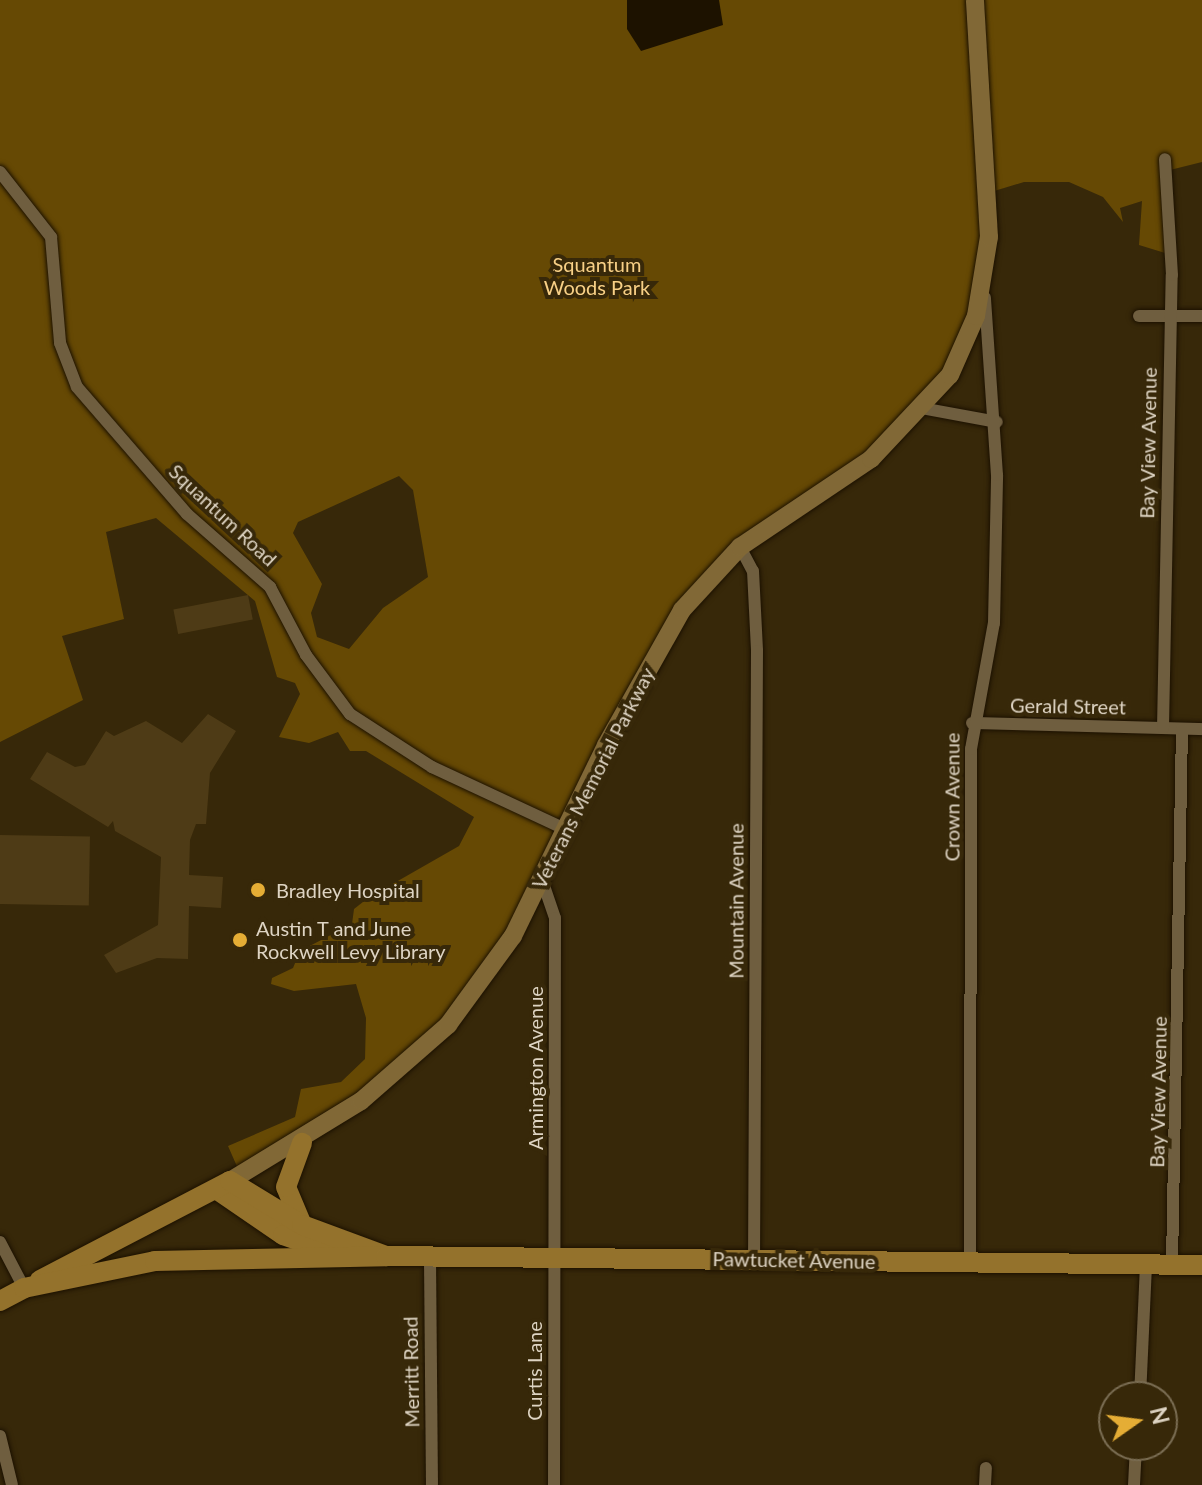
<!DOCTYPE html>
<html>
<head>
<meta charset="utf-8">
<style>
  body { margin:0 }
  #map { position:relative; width:1202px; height:1485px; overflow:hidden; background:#372809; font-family:Lato,sans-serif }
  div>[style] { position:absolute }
  .green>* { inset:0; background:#664904 }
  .water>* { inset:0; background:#1d1200 }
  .building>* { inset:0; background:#4e3b16; transform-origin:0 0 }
  .roads { filter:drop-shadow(0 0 2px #1c1100) drop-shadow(0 0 2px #1c1100) }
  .minor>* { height:12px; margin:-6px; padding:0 6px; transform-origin:6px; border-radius:6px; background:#6f5e3f }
  .secondary>* { height:18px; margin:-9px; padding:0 9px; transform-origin:9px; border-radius:9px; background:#816836 }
  .primary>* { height:20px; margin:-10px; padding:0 10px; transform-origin:10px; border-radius:10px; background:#94722c }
  .dots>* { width:22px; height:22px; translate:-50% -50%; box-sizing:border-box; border:4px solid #372809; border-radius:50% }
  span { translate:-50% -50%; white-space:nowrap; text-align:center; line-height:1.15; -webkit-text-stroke:8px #372809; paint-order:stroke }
  .park-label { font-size:20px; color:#f8d086 }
  .street-label { font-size:20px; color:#ded4c3 }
  .poi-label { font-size:20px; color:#ded4c3 }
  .left { translate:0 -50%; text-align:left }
  .north { position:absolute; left:1098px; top:1381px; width:80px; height:80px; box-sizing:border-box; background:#372809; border:2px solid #7a6d53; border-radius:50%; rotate:76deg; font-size:22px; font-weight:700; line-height:32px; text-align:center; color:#ded4c3 }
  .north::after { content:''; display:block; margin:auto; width:28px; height:36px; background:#e5ad35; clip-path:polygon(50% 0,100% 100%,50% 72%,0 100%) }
</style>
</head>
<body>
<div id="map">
  <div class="green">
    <i style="clip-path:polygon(evenodd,0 0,1202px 0,1202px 162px,1166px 171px,1165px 253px,1139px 245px,1142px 201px,1120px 208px,1123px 222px,1103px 197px,1069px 182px,1024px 182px,991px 192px,975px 322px,913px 422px,701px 586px,544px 877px,426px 1049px,239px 1171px,228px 1146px,295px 1117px,301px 1089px,341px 1082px,365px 1059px,366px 1018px,356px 984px,294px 991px,271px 984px,272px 978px,293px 968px,300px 951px,352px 924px,354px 909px,368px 898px,459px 846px,474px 817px,366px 751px,350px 751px,338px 732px,309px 743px,279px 737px,300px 694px,295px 683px,277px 677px,255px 601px,156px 518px,106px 532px,124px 619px,62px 636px,83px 700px,0 742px,0 0,399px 476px,413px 490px,428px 577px,383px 608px,349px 649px,317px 637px,311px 613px,322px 584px,293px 533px,298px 522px,399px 476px)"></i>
  </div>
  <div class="water">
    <i style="clip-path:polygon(627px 0,719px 0,723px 25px,641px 51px,627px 29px)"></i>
  </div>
  <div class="building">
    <i style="left:248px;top:595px;width:25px;height:76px;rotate:79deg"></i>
    <i style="clip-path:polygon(208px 714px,236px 731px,210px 773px,206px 824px,196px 824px,190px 840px,189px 875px,223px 877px,221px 908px,189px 906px,188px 959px,157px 958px,116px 973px,104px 955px,158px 925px,161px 857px,115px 831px,113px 821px,108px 827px,30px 779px,47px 752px,75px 767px,85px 765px,106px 731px,114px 736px,146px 721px,182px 743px)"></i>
    <i style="left:0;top:835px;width:90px;height:69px;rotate:1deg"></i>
  </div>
  <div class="roads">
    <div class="minor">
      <i style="left:0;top:172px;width:83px;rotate:51.9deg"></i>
      <i style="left:51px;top:237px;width:106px;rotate:85.1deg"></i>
      <i style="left:60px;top:343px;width:47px;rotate:68.9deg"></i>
      <i style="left:77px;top:387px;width:168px;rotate:49.1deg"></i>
      <i style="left:187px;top:514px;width:111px;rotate:41.3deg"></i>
      <i style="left:270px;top:587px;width:77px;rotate:62.1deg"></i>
      <i style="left:306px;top:655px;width:74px;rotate:53.3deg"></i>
      <i style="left:350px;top:714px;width:98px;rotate:32.9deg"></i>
      <i style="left:432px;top:767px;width:149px;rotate:25deg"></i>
      <i style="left:1139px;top:316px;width:63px"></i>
      <i style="left:921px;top:408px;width:77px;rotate:10.4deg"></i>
      <i style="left:740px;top:547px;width:27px;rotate:62deg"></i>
      <i style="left:753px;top:571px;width:80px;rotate:87.1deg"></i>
      <i style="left:757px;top:651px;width:609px;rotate:90.28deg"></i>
      <i style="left:972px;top:723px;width:230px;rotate:1.5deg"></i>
      <i style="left:1163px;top:728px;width:453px;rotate:-88.9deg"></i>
      <i style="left:1172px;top:275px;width:116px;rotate:-93.5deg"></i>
      <i style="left:542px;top:880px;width:40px;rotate:71.1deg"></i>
      <i style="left:555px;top:918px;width:567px;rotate:90.1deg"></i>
      <i style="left:0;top:1242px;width:52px;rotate:62.4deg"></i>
      <i style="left:430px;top:1258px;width:227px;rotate:89.5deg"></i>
      <i style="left:970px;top:1263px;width:514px;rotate:-89.89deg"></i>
      <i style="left:971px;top:749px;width:128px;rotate:-79.7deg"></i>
      <i style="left:994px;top:623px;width:148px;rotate:-88.8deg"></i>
      <i style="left:997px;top:475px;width:178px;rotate:-93.9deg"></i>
      <i style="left:1172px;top:1264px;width:535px;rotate:-88.93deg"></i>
      <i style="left:1140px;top:1397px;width:134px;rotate:-87.4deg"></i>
      <i style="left:0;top:1436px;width:50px;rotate:76.2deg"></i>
      <i style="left:985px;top:1485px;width:17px;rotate:-87deg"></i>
      <i style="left:1134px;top:1485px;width:40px;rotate:-87.1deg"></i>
    </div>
    <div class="secondary">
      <i style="left:230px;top:1181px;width:153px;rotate:-31.4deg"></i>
      <i style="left:361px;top:1101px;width:116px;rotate:-41.1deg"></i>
      <i style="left:448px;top:1025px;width:110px;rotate:-53.9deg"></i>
      <i style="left:513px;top:936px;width:212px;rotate:-64deg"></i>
      <i style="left:606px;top:745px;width:155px;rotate:-60.6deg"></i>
      <i style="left:682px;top:610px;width:86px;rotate:-47.4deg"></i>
      <i style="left:740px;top:547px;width:158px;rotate:-33.9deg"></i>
      <i style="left:871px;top:459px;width:115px;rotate:-46.8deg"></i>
      <i style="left:950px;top:375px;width:64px;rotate:-66.2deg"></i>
      <i style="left:976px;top:316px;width:80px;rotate:-80.7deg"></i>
      <i style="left:989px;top:237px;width:237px;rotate:-93.4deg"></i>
    </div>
    <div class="primary">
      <i style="left:216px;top:1189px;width:81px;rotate:34.5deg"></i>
      <i style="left:283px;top:1235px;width:58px;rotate:19.1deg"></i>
      <i style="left:302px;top:1225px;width:41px;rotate:-112.8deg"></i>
      <i style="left:286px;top:1187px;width:47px;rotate:-70deg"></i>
      <i style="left:40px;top:1280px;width:214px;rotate:-27.5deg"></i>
      <i style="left:230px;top:1181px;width:84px;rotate:31.4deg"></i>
      <i style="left:302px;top:1225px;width:90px;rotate:20.3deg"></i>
      <i style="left:0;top:1301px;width:27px;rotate:-28deg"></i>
      <i style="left:24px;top:1288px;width:134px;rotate:-11.6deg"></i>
      <i style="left:155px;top:1261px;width:231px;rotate:-1.2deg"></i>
      <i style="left:386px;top:1256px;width:816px;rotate:0.63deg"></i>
    </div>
  </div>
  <div class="dots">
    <i style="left:258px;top:890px;background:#e5ad35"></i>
    <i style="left:240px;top:940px;background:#e5ad35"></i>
  </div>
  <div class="park-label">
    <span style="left:597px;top:276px">Squantum<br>Woods Park</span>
  </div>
  <div class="street-label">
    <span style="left:1148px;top:443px;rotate:-89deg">Bay View Avenue</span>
    <span style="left:223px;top:515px;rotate:43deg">Squantum Road</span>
    <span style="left:1068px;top:706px;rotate:1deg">Gerald Street</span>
    <span style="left:593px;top:778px;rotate:-63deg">Veterans Memorial Parkway</span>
    <span style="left:952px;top:797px;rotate:-90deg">Crown Avenue</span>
    <span style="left:736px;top:901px;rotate:-90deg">Mountain Avenue</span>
    <span style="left:535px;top:1068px;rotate:-90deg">Armington Avenue</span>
    <span style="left:1158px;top:1092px;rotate:-89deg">Bay View Avenue</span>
    <span style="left:794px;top:1260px;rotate:1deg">Pawtucket Avenue</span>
    <span style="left:534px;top:1371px;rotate:-90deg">Curtis Lane</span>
    <span style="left:411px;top:1372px;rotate:-91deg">Merritt Road</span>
  </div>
  <div class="poi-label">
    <span class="left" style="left:276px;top:890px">Bradley Hospital</span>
    <span class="left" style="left:256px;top:940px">Austin T and June<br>Rockwell Levy Library</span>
  </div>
  <div class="north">N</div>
</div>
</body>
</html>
